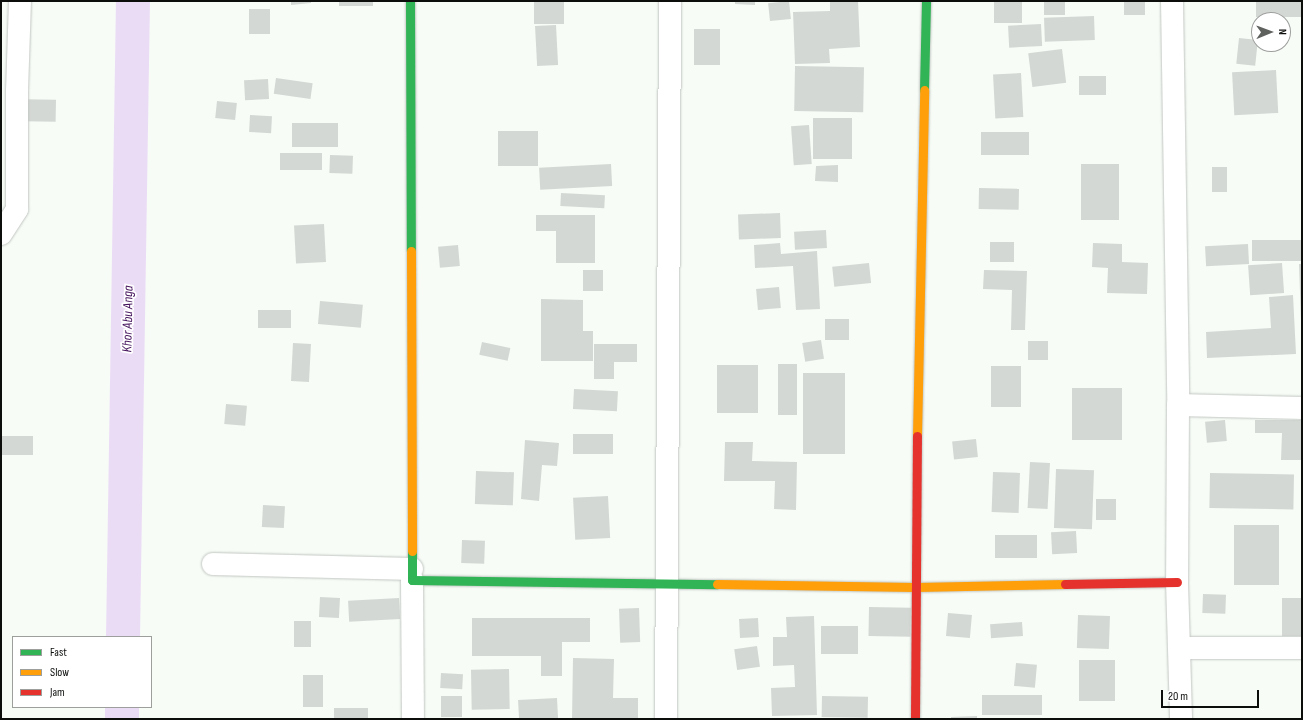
<!DOCTYPE html>
<html>
<head>
<meta charset="utf-8">
<style>
  body { margin:0 }
  #map { position:relative; width:1303px; height:720px; overflow:hidden; background:#f7fcf7; font-family:"Sofia Sans Condensed",sans-serif }
  div>[style] { position:absolute }
  .canal>* { height:34px; margin:-17px; padding:0 17px; transform-origin:17px; border-radius:17px; background:#ebdcf6 }
  .building>* { inset:0; background:#d4d8d4; transform-origin:0 0 }
  .roads { filter:drop-shadow(0 0 1px #c2c6c2) drop-shadow(0 0 1px #c2c6c2) }
  .street>* { height:22px; margin:-11px; padding:0 11px; transform-origin:11px; border-radius:11px; background:#fefffe }
  .fast>* { height:9px; margin:-4.5px; padding:0 4.5px; transform-origin:4.5px; border-radius:4.5px; background:#30b455 }
  .slow>* { height:9px; margin:-4.5px; padding:0 4.5px; transform-origin:4.5px; border-radius:4.5px; background:#ff9f0a }
  .jam>* { height:9px; margin:-4.5px; padding:0 4.5px; transform-origin:4.5px; border-radius:4.5px; background:#e5322d }
  span { translate:-50% -50%; white-space:nowrap; text-align:center; line-height:1.15; -webkit-text-stroke:3.5px #fff; paint-order:stroke }
  .water-label { font-size:14px; color:#45145d; font-style:italic }
  .frame { position:absolute; inset:0; border:2px solid #0b0e0b; pointer-events:none }
  .legend { position:absolute; left:12px; top:636px; width:140px; height:72px; box-sizing:border-box; background:#fff; border:1px solid #9d9f9d; margin:0; padding:5px 7px; list-style:none; font-size:12px; color:#0b0e0b }
  .legend li { display:flex; align-items:center; gap:8px; height:20px }
  .legend b { width:20px; border:1px solid #9d9f9d }
  .north { position:absolute; left:1251px; top:12px; width:40px; height:40px; box-sizing:border-box; background:#fff; border:1px solid #9d9f9d; border-radius:50%; rotate:89deg; font-size:11px; font-weight:700; line-height:16px; text-align:center; color:#0b0e0b }
  .north::after { content:''; display:block; margin:auto; width:14px; height:18px; background:#5e615e; clip-path:polygon(50% 0,100% 100%,50% 72%,0 100%) }
  .scale { position:absolute; left:1161px; top:690px; width:98px; height:18px; box-sizing:border-box; border:2px solid #0b0e0b; border-top:0; padding-left:5px; font-size:12px; line-height:14px; white-space:nowrap; color:#0b0e0b; -webkit-text-stroke:3px #fff; paint-order:stroke }
</style>
</head>
<body>
<div id="map">
  <div class="canal">
    <div style="left:123px;top:637px;width:636px;rotate:-89.1deg"></div>
    <div style="left:122px;top:719px;width:12px;rotate:-90deg"></div>
  </div>
  <div class="building">
    <div style="clip-path:polygon(291px 1px,311px 1px,311px 3px,291px 5px)"></div>
    <div style="left:339px;top:1px;width:34px;height:5px"></div>
    <div style="left:534px;top:1px;width:30px;height:23px"></div>
    <div style="clip-path:polygon(735px 1px,755px 1px,755px 5px,735px 4px)"></div>
    <div style="left:789px;top:1px;width:18px;height:21px;rotate:84deg"></div>
    <div style="clip-path:polygon(830px 1px,858px 1px,860px 47px,829px 49px,830px 63px,795px 64px,793px 12px,830px 11px)"></div>
    <div style="left:994px;top:1px;width:28px;height:22px"></div>
    <div style="left:1044px;top:1px;width:21px;height:14px"></div>
    <div style="left:1124px;top:1px;width:21px;height:14px"></div>
    <div style="left:1256px;top:1px;width:46px;height:16px"></div>
    <div style="left:249px;top:9px;width:21px;height:25px"></div>
    <div style="left:1094px;top:16px;width:24px;height:50px;rotate:88deg"></div>
    <div style="left:1041px;top:24px;width:22px;height:33px;rotate:87deg"></div>
    <div style="left:556px;top:25px;width:40px;height:21px;rotate:87deg"></div>
    <div style="left:694px;top:29px;width:26px;height:36px"></div>
    <div style="left:1239px;top:38px;width:19px;height:26px;rotate:6deg"></div>
    <div style="left:1062px;top:49px;width:34px;height:34px;rotate:83deg"></div>
    <div style="left:795px;top:66px;width:69px;height:45px;rotate:1deg"></div>
    <div style="left:1276px;top:70px;width:43px;height:44px;rotate:87deg"></div>
    <div style="left:1021px;top:73px;width:44px;height:28px;rotate:87deg"></div>
    <div style="left:1079px;top:76px;width:27px;height:19px"></div>
    <div style="left:276px;top:78px;width:37px;height:16px;rotate:8deg"></div>
    <div style="left:268px;top:79px;width:20px;height:24px;rotate:87deg"></div>
    <div style="left:8px;top:99px;width:48px;height:22px;rotate:1deg"></div>
    <div style="left:217px;top:101px;width:20px;height:17px;rotate:6deg"></div>
    <div style="left:250px;top:115px;width:22px;height:17px;rotate:3deg"></div>
    <div style="left:813px;top:118px;width:39px;height:41px"></div>
    <div style="left:292px;top:123px;width:46px;height:24px"></div>
    <div style="left:809px;top:125px;width:39px;height:18px;rotate:86deg"></div>
    <div style="left:498px;top:131px;width:40px;height:35px"></div>
    <div style="left:981px;top:132px;width:48px;height:23px"></div>
    <div style="left:280px;top:153px;width:42px;height:17px"></div>
    <div style="left:330px;top:155px;width:23px;height:18px;rotate:2deg"></div>
    <div style="left:611px;top:164px;width:22px;height:72px;rotate:87deg"></div>
    <div style="left:1081px;top:164px;width:38px;height:56px"></div>
    <div style="clip-path:polygon(838px 165px,838px 182px,815px 181px,816px 166px)"></div>
    <div style="left:1212px;top:167px;width:15px;height:25px"></div>
    <div style="left:979px;top:188px;width:40px;height:21px;rotate:1deg"></div>
    <div style="left:561px;top:193px;width:44px;height:13px;rotate:3deg"></div>
    <div style="left:780px;top:213px;width:25px;height:42px;rotate:88deg"></div>
    <div style="clip-path:polygon(536px 215px,595px 215px,595px 263px,556px 263px,556px 231px,536px 231px)"></div>
    <div style="left:324px;top:224px;width:38px;height:30px;rotate:87deg"></div>
    <div style="left:826px;top:230px;width:18px;height:32px;rotate:87deg"></div>
    <div style="left:1302px;top:240px;width:21px;height:50px;rotate:90deg"></div>
    <div style="left:990px;top:242px;width:24px;height:20px"></div>
    <div style="clip-path:polygon(780px 243px,781px 254px,817px 251px,820px 309px,796px 310px,793px 266px,755px 268px,754px 245px)"></div>
    <div style="clip-path:polygon(1093px 243px,1122px 244px,1122px 262px,1148px 263px,1147px 294px,1107px 293px,1108px 268px,1092px 267px)"></div>
    <div style="left:1248px;top:244px;width:20px;height:43px;rotate:87deg"></div>
    <div style="left:458px;top:245px;width:21px;height:20px;rotate:85deg"></div>
    <div style="left:869px;top:263px;width:20px;height:37px;rotate:84deg"></div>
    <div style="left:1282px;top:263px;width:30px;height:34px;rotate:86deg"></div>
    <div style="clip-path:polygon(1299px 264px,1302px 264px,1302px 321px,1301px 321px)"></div>
    <div style="left:583px;top:270px;width:20px;height:21px"></div>
    <div style="clip-path:polygon(984px 270px,1027px 271px,1025px 330px,1011px 330px,1012px 290px,983px 289px)"></div>
    <div style="left:779px;top:287px;width:21px;height:23px;rotate:85deg"></div>
    <div style="clip-path:polygon(1293px 295px,1296px 354px,1207px 358px,1206px 332px,1271px 328px,1269px 297px)"></div>
    <div style="clip-path:polygon(541px 299px,583px 300px,583px 331px,593px 331px,593px 361px,541px 361px)"></div>
    <div style="left:320px;top:301px;width:43px;height:23px;rotate:5deg"></div>
    <div style="left:291px;top:310px;width:18px;height:33px;rotate:90deg"></div>
    <div style="left:825px;top:319px;width:24px;height:21px"></div>
    <div style="left:821px;top:340px;width:19px;height:19px;rotate:81deg"></div>
    <div style="left:1048px;top:341px;width:19px;height:20px;rotate:90deg"></div>
    <div style="left:482px;top:342px;width:29px;height:13px;rotate:12deg"></div>
    <div style="left:293px;top:343px;width:18px;height:38px;rotate:3deg"></div>
    <div style="clip-path:polygon(594px 344px,637px 344px,637px 362px,614px 362px,614px 379px,594px 379px)"></div>
    <div style="left:778px;top:364px;width:19px;height:51px"></div>
    <div style="left:717px;top:365px;width:41px;height:48px"></div>
    <div style="left:991px;top:366px;width:30px;height:41px"></div>
    <div style="left:803px;top:373px;width:42px;height:81px"></div>
    <div style="left:1072px;top:388px;width:50px;height:52px"></div>
    <div style="left:574px;top:389px;width:44px;height:20px;rotate:3deg"></div>
    <div style="left:226px;top:404px;width:21px;height:20px;rotate:5deg"></div>
    <div style="left:1225px;top:420px;width:21px;height:20px;rotate:85deg"></div>
    <div style="clip-path:polygon(1255px 420px,1302px 420px,1302px 460px,1281px 460px,1282px 433px,1255px 433px)"></div>
    <div style="left:613px;top:434px;width:20px;height:40px;rotate:90deg"></div>
    <div style="left:1px;top:436px;width:32px;height:19px"></div>
    <div style="left:976px;top:439px;width:18px;height:24px;rotate:84deg"></div>
    <div style="clip-path:polygon(525px 440px,559px 443px,557px 466px,542px 465px,539px 501px,521px 499px)"></div>
    <div style="clip-path:polygon(725px 442px,753px 442px,752px 461px,797px 462px,796px 510px,774px 509px,775px 481px,724px 481px)"></div>
    <div style="left:1030px;top:462px;width:20px;height:46px;rotate:3deg"></div>
    <div style="left:1056px;top:469px;width:38px;height:59px;rotate:2deg"></div>
    <div style="left:476px;top:471px;width:38px;height:33px;rotate:2deg"></div>
    <div style="left:993px;top:472px;width:27px;height:40px;rotate:2deg"></div>
    <div style="left:1210px;top:473px;width:84px;height:35px;rotate:1deg"></div>
    <div style="left:608px;top:496px;width:42px;height:35px;rotate:87deg"></div>
    <div style="left:1096px;top:499px;width:20px;height:21px"></div>
    <div style="left:263px;top:505px;width:22px;height:22px;rotate:3deg"></div>
    <div style="left:1234px;top:525px;width:45px;height:60px"></div>
    <div style="left:1076px;top:531px;width:22px;height:25px;rotate:87deg"></div>
    <div style="left:995px;top:535px;width:42px;height:23px"></div>
    <div style="left:462px;top:540px;width:23px;height:23px;rotate:2deg"></div>
    <div style="left:1203px;top:594px;width:23px;height:19px;rotate:2deg"></div>
    <div style="left:320px;top:597px;width:20px;height:20px;rotate:3deg"></div>
    <div style="left:399px;top:598px;width:21px;height:51px;rotate:87deg"></div>
    <div style="left:1282px;top:598px;width:20px;height:38px"></div>
    <div style="left:869px;top:607px;width:42px;height:29px;rotate:1deg"></div>
    <div style="left:639px;top:608px;width:34px;height:20px;rotate:88deg"></div>
    <div style="left:948px;top:613px;width:24px;height:23px;rotate:5deg"></div>
    <div style="left:1078px;top:615px;width:32px;height:33px;rotate:2deg"></div>
    <div style="clip-path:polygon(814px 616px,817px 715px,772px 716px,771px 688px,795px 687px,794px 665px,773px 666px,773px 637px,787px 637px,786px 617px)"></div>
    <div style="clip-path:polygon(472px 618px,590px 618px,590px 642px,562px 642px,562px 676px,541px 676px,541px 656px,472px 656px)"></div>
    <div style="left:758px;top:618px;width:19px;height:19px;rotate:87deg"></div>
    <div style="left:294px;top:621px;width:17px;height:26px"></div>
    <div style="left:1022px;top:622px;width:14px;height:32px;rotate:86deg"></div>
    <div style="left:821px;top:626px;width:37px;height:28px"></div>
    <div style="left:757px;top:646px;width:21px;height:23px;rotate:82deg"></div>
    <div style="clip-path:polygon(573px 658px,614px 659px,613px 698px,638px 698px,638px 719px,572px 719px)"></div>
    <div style="left:1079px;top:660px;width:36px;height:41px"></div>
    <div style="left:1016px;top:663px;width:21px;height:23px;rotate:5deg"></div>
    <div style="left:509px;top:669px;width:40px;height:38px;rotate:89deg"></div>
    <div style="left:441px;top:673px;width:22px;height:15px;rotate:3deg"></div>
    <div style="left:303px;top:675px;width:20px;height:32px"></div>
    <div style="left:1042px;top:695px;width:20px;height:60px;rotate:90deg"></div>
    <div style="left:441px;top:696px;width:21px;height:21px"></div>
    <div style="left:822px;top:696px;width:46px;height:21px;rotate:1deg"></div>
    <div style="left:557px;top:698px;width:21px;height:39px;rotate:87deg"></div>
    <div style="left:334px;top:708px;width:34px;height:11px"></div>
    <div style="clip-path:polygon(977px 716px,977px 719px,951px 719px,951px 717px)"></div>
  </div>
  <div class="roads">
    <div class="street">
      <div style="left:1172px;top:1px;width:404px;rotate:89.1deg"></div>
      <div style="left:1178px;top:405px;width:177px;rotate:90.3deg"></div>
      <div style="left:1177px;top:582px;width:137px;rotate:88.3deg"></div>
      <div style="left:1px;top:234px;width:30px;rotate:-57deg"></div>
      <div style="left:17px;top:209px;width:118px;rotate:-90deg"></div>
      <div style="left:17px;top:91px;width:90px;rotate:-88.1deg"></div>
      <div style="left:1178px;top:405px;width:124px;rotate:1.4deg"></div>
      <div style="left:213px;top:564px;width:199px;rotate:1.4deg"></div>
      <div style="left:412px;top:580px;width:139px;rotate:89.6deg"></div>
      <div style="left:1180px;top:648px;width:122px"></div>
      <div style="left:666px;top:719px;width:718px;rotate:-89.68deg"></div>
    </div>
    <div class="fast">
      <div style="left:410px;top:1px;width:250px;rotate:89.8deg"></div>
      <div style="left:924px;top:90px;width:89px;rotate:-88.7deg"></div>
      <div style="left:412px;top:551px;width:29px;rotate:90deg"></div>
      <div style="left:412px;top:580px;width:305px;rotate:0.8deg"></div>
    </div>
    <div class="slow">
      <div style="left:411px;top:251px;width:300px;rotate:89.8deg"></div>
      <div style="left:917px;top:436px;width:346px;rotate:-88.8deg"></div>
      <div style="left:717px;top:584px;width:197px;rotate:0.9deg"></div>
      <div style="left:914px;top:587px;width:151px;rotate:-1.1deg"></div>
    </div>
    <div class="jam">
      <div style="left:1065px;top:584px;width:112px;rotate:-1deg"></div>
      <div style="left:915px;top:719px;width:283px;rotate:-89.6deg"></div>
    </div>
  </div>
  <div class="water-label">
    <span style="left:128px;top:319px;rotate:-89deg">Khor Abu Anga</span>
  </div>
  <div class="frame"></div>
  <ul class="legend">
  <li><b style="height:5px;background:#30b455"></b>Fast</li>
  <li><b style="height:5px;background:#ff9f0a"></b>Slow</li>
  <li><b style="height:5px;background:#e5322d"></b>Jam</li>
  </ul>
  <div class="north">N</div>
  <div class="scale">20 m</div>
</div>
</body>
</html>
